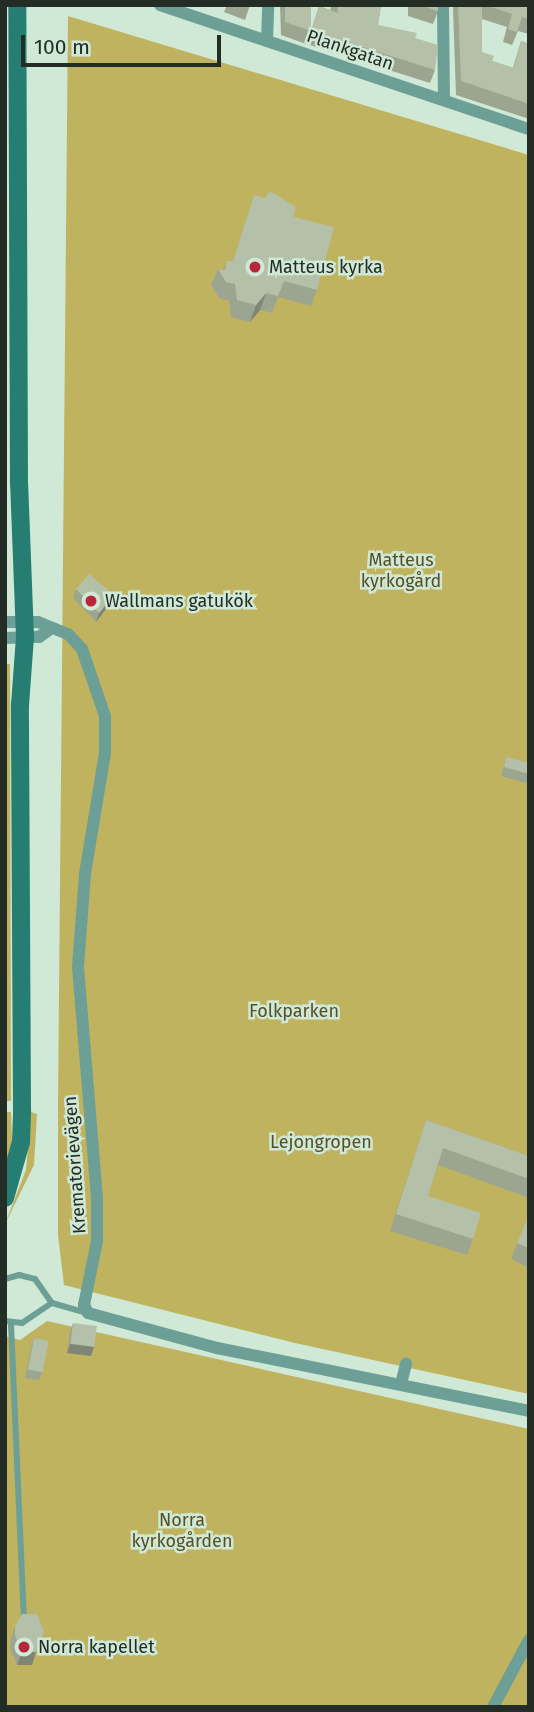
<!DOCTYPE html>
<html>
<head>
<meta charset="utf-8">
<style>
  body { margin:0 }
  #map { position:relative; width:534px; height:1712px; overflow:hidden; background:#d0e8d6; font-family:"Fira Sans",sans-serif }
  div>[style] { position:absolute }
  .green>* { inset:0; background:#c0b35f }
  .lane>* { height:6px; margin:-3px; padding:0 3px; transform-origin:3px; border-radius:3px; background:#6c9f95 }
  .street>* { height:12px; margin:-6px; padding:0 6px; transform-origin:6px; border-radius:6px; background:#6c9f95 }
  .secondary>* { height:18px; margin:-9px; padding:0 9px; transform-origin:9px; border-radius:9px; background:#257e71 }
  .wall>* { inset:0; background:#9ca590 }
  .shaded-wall>* { inset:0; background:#7f8676 }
  .building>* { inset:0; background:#b5c0a8; transform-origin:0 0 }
  .dots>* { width:19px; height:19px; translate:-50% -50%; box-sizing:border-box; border:4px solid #d0e8d6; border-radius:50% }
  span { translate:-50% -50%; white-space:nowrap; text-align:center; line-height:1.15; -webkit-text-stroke:5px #d0e8d6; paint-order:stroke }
  .street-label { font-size:18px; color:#232d26 }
  .poi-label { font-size:18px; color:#232d26 }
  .left { translate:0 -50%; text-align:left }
  .park-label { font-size:18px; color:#575026 }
  .frame { position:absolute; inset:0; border:7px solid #232d26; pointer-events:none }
  .scale { position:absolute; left:21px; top:35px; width:200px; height:32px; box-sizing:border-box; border:4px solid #232d26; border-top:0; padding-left:9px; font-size:21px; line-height:24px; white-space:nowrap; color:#232d26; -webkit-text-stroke:5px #d0e8d6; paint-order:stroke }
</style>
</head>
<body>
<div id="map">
  <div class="green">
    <div style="clip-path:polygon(68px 16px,529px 155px,529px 1394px,295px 1343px,64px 1285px,58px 1235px,58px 1103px)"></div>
    <div style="clip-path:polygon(5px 664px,10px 664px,11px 1101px,5px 1101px)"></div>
    <div style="clip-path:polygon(5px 1112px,11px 1112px,12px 1143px,5px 1175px)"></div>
    <div style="clip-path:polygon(31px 1112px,37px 1114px,34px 1165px,5px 1224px,26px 1170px)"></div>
    <div style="clip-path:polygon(47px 1321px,529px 1429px,529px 1707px,5px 1707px,5px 1336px,20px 1340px)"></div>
  </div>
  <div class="lane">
    <div style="left:5px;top:1279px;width:15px;rotate:-16deg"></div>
    <div style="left:19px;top:1275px;width:16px;rotate:14deg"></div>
    <div style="left:35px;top:1279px;width:29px;rotate:55deg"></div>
    <div style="left:5px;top:1321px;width:17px;rotate:7deg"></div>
    <div style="left:22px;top:1323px;width:36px;rotate:-34deg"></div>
    <div style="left:52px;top:1303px;width:35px;rotate:16deg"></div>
    <div style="left:11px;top:1324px;width:295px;rotate:87.5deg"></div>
  </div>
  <div class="street">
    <div style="left:160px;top:5px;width:389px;rotate:18.6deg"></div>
    <div style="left:443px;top:5px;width:95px;rotate:89.4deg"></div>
    <div style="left:267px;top:41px;width:36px;rotate:-88deg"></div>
    <div style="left:5px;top:622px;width:33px"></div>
    <div style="left:38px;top:622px;width:32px;rotate:22deg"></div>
    <div style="left:68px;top:634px;width:21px;rotate:47deg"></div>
    <div style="left:82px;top:649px;width:71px;rotate:71.1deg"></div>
    <div style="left:105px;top:716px;width:37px;rotate:90deg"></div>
    <div style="left:105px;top:753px;width:123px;rotate:99.4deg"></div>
    <div style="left:85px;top:874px;width:93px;rotate:94.3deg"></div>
    <div style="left:78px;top:967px;width:232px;rotate:85.3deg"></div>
    <div style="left:97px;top:1198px;width:43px;rotate:90deg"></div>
    <div style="left:97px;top:1241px;width:65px;rotate:101.5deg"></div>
    <div style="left:84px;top:1305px;width:9px;rotate:63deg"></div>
    <div style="left:88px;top:1313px;width:134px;rotate:15.2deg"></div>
    <div style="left:217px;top:1348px;width:318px;rotate:11.4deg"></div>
    <div style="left:5px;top:638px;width:34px;rotate:-2deg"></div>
    <div style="left:39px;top:637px;width:12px;rotate:-35deg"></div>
    <div style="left:401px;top:1384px;width:21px;rotate:-76deg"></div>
    <div style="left:493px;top:1707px;width:76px;rotate:-61.8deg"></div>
  </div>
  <div class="secondary">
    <div style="left:5px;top:1198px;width:58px;rotate:-74.1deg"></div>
    <div style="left:21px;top:1142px;width:33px;rotate:-88deg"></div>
    <div style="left:22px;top:1109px;width:404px;rotate:-90.3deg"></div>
    <div style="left:20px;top:705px;width:68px;rotate:-85.8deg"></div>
    <div style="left:25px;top:637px;width:153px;rotate:-92.2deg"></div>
    <div style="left:19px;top:484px;width:479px;rotate:-90.2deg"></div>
  </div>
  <div class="wall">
    <div style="clip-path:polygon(227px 5px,250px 5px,245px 20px,224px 12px)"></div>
    <div style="clip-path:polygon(280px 5px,311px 5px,311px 31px,306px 44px,281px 35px)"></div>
    <div style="clip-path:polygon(332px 5px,381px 5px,378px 25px,415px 38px,435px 70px,430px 83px,307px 44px,319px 6px,330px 10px)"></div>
    <div style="clip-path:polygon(408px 5px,438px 5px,438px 11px,433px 24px,408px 16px)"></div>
    <div style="clip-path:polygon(454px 5px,529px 5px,529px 34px,518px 31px,512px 45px,503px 42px,507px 27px,482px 19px,482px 52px,492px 61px,513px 68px,521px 41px,529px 44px,529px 119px,456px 95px,453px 9px)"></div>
    <div style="clip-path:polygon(254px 195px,293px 217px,317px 290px,311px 306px,278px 297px,272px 313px,260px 310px,250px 322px,231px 317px,229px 301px,219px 298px,211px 285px,218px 269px,224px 270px,227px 261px,233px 261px)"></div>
    <div style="clip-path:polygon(76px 589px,110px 604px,96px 622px,73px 598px)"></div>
    <div style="clip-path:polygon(506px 757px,529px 763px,529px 784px,501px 776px)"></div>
    <div style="clip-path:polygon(426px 1120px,529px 1156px,529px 1198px,438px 1165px,428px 1196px,473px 1239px,467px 1255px,390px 1231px)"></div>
    <div style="clip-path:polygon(529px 1214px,529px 1268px,511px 1259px)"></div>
    <div style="clip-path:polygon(73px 1323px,94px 1347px,91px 1356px,67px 1353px,70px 1332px)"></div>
    <div style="clip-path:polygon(34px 1338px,43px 1371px,39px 1380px,25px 1378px,31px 1348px)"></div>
    <div style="clip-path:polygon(15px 1626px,32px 1665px,17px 1665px,10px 1649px,11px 1639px)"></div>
  </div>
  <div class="shaded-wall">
    <div style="clip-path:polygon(266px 293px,260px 310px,250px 322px,256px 305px)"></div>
    <div style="clip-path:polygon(114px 595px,110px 604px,96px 622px,99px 613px)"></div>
    <div style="clip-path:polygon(70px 1344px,94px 1347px,91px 1356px,67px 1353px)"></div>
    <div style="clip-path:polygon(22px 1652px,36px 1652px,32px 1665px,17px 1665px)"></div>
  </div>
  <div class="building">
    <div style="clip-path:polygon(285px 5px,311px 5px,311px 31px,285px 22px)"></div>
    <div style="clip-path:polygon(337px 5px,381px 5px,378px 25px,417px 33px,415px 38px,438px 45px,435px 70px,312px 31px,319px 6px,338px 13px)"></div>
    <div style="clip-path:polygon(420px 5px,438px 5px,438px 11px)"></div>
    <div style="clip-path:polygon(458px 5px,482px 5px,482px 52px,494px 56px,492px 61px,514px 68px,521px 41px,529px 44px,529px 104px,461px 81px)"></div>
    <div style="clip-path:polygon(486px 5px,529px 5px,529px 19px,522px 17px,517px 32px,508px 29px,512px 14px)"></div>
    <div style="clip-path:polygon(270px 191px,296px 207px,293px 217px,334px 227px,317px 290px,284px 281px,278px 296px,266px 293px,256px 305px,237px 300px,235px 284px,226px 282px,218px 269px,225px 270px,227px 261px,233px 261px,254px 195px,265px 198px)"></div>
    <div style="clip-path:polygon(89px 574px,114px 595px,99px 613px,76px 589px)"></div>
    <div style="clip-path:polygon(506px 757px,529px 763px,529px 774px,504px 767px)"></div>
    <div style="clip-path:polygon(426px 1120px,529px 1156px,529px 1179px,443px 1148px,428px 1196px,481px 1213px,473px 1239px,396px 1214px)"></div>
    <div style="clip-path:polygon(529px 1214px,529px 1248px,517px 1243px)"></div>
    <div style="left:73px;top:1323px;width:24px;height:21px;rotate:7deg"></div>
    <div style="left:34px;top:1338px;width:15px;height:32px;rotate:11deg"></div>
    <div style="clip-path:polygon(22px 1614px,37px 1614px,44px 1632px,36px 1652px,22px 1652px,15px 1636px,15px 1626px)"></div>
  </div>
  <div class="dots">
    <div style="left:255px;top:267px;background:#b82739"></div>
    <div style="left:91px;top:601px;background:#b82739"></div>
    <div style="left:24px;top:1647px;background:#b82739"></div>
  </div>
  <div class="street-label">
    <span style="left:350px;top:50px;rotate:19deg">Plankgatan</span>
    <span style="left:75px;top:1165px;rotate:-94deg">Krematorievägen</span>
  </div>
  <div class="poi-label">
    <span class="left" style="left:269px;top:267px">Matteus kyrka</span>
    <span class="left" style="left:105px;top:601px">Wallmans gatukök</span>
    <span class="left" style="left:38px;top:1647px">Norra kapellet</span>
  </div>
  <div class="park-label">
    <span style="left:401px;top:571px">Matteus<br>kyrkogård</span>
    <span style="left:294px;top:1011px">Folkparken</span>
    <span style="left:321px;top:1142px">Lejongropen</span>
    <span style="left:182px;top:1531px">Norra<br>kyrkogården</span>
  </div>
  <div class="frame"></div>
  <div class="scale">100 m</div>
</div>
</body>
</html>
